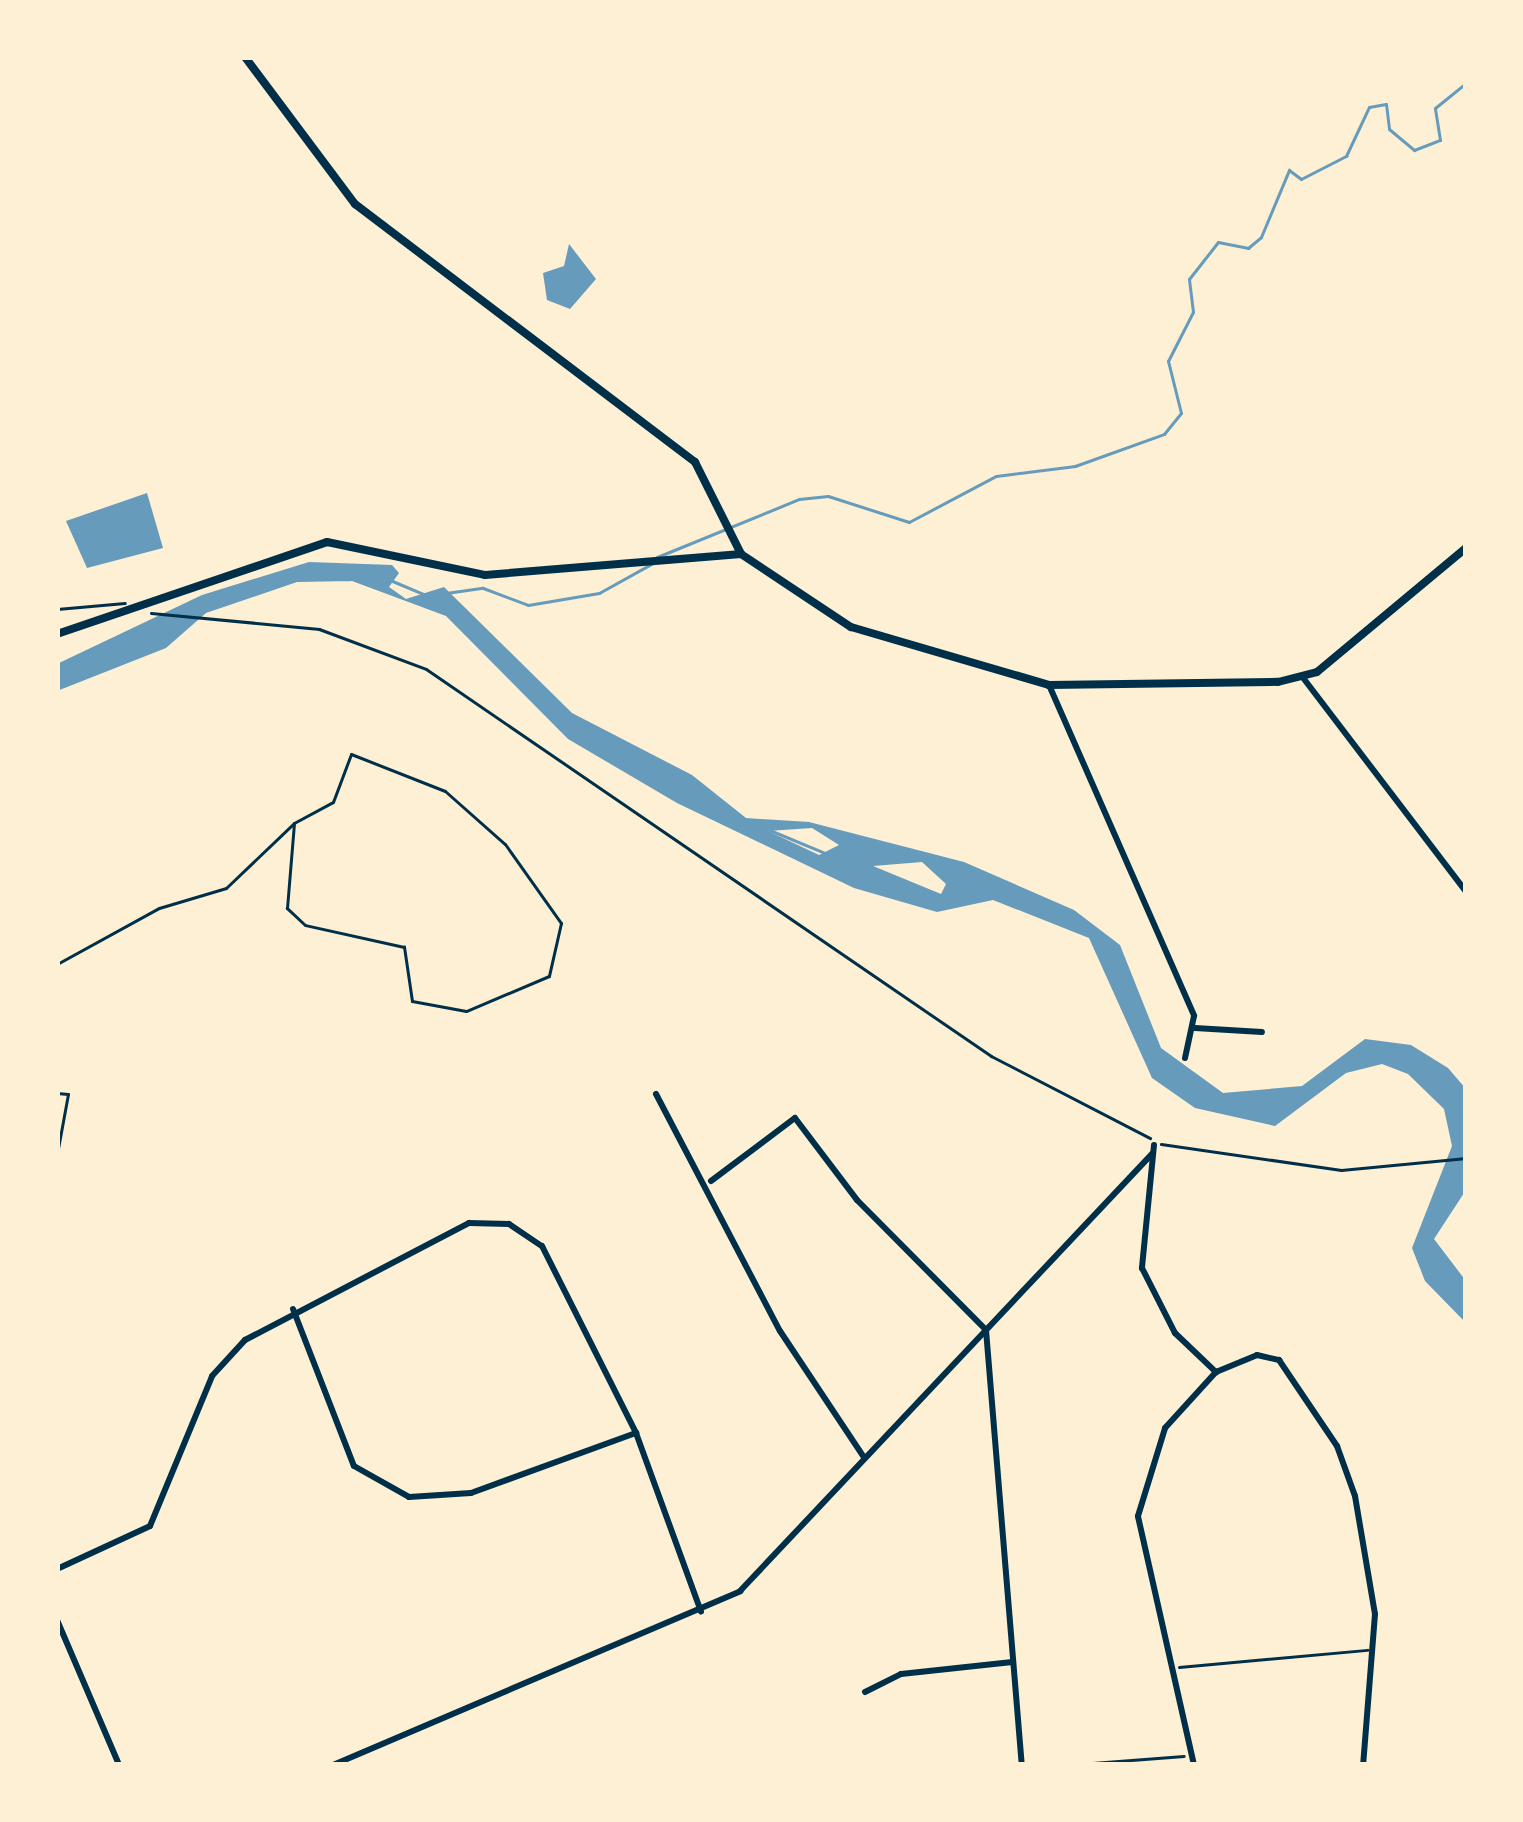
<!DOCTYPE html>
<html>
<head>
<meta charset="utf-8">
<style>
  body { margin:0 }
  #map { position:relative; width:1523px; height:1822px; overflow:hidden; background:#fdf0d5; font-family:"Crimson Pro",serif }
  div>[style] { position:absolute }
  .water>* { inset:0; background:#669bbc }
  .stream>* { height:3px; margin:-1.5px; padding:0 1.5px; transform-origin:1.5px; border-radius:1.5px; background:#669bbc }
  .path>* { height:3px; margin:-1.5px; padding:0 1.5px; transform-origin:1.5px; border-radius:1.5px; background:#003049 }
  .service>* { height:3px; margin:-1.5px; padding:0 1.5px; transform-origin:1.5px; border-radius:1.5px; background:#003049 }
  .minor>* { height:6px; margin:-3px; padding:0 3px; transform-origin:3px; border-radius:3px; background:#003049 }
  .tertiary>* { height:8px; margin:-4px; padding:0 4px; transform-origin:4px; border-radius:4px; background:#003049 }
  span { translate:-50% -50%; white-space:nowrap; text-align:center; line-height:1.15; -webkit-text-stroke:10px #fdf0d5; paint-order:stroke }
  .frame { position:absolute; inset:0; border:60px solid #fdf0d5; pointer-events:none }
</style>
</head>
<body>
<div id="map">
  <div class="water">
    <div style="clip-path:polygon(569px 244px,596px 279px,570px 309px,547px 300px,543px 273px,564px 266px)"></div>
    <div style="clip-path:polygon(147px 493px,163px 548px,87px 568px,66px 521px)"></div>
    <div style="clip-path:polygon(evenodd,309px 562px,392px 565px,399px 573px,389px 587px,406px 599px,444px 587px,572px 713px,692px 775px,746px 818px,809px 822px,964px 862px,1074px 910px,1120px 945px,1161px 1048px,1223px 1093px,1302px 1086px,1365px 1039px,1411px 1045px,1448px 1068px,1466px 1089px,1466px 1190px,1434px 1239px,1466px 1281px,1466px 1323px,1425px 1281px,1412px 1248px,1452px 1146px,1444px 1109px,1408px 1074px,1382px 1064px,1346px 1073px,1275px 1126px,1195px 1108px,1152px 1078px,1089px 938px,993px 900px,937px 912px,854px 888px,677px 803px,568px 739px,446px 616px,352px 581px,297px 582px,206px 613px,166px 648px,57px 691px,59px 663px,202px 595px,309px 562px,812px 828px,839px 845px,819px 855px,768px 831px,812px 828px,309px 562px,922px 862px,946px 884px,941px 894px,873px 866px,922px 862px)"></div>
  </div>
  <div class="stream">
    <div style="left:657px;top:557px;width:153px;rotate:-22.2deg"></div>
    <div style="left:799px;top:499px;width:29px;rotate:-6deg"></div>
    <div style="left:828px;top:496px;width:85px;rotate:17.8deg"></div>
    <div style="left:909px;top:522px;width:98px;rotate:-27.9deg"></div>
    <div style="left:996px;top:476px;width:80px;rotate:-7.2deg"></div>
    <div style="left:1075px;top:466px;width:95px;rotate:-19.8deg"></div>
    <div style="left:1164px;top:434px;width:27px;rotate:-51deg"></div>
    <div style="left:1181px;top:413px;width:54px;rotate:-104deg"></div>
    <div style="left:1168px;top:361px;width:55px;rotate:-63deg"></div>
    <div style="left:1193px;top:312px;width:33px;rotate:-97deg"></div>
    <div style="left:1189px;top:279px;width:47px;rotate:-51.9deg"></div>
    <div style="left:1218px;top:242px;width:31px;rotate:11deg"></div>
    <div style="left:1248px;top:248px;width:17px;rotate:-40deg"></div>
    <div style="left:1261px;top:237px;width:73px;rotate:-67.3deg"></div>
    <div style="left:1289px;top:170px;width:15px;rotate:37deg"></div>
    <div style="left:1301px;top:179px;width:51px;rotate:-27.1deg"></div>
    <div style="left:1346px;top:156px;width:54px;rotate:-64.9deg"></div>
    <div style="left:1369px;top:107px;width:17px;rotate:-10deg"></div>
    <div style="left:1386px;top:104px;width:25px;rotate:83deg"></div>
    <div style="left:1389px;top:129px;width:33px;rotate:40deg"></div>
    <div style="left:1414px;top:150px;width:28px;rotate:-21deg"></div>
    <div style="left:1440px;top:140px;width:32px;rotate:-99deg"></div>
    <div style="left:1435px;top:108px;width:40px;rotate:-39deg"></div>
    <div style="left:390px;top:580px;width:39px;rotate:23deg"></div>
    <div style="left:446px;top:593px;width:37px;rotate:-8deg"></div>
    <div style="left:483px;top:588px;width:48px;rotate:20.7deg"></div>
    <div style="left:528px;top:605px;width:72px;rotate:-9.6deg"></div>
    <div style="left:599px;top:593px;width:60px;rotate:-29.1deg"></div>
    <div style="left:767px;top:829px;width:63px;rotate:22.5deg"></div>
  </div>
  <div class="path">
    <div style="left:57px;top:609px;width:68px;rotate:-5deg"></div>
    <div style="left:151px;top:613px;width:169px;rotate:5.4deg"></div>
    <div style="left:319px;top:629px;width:114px;rotate:20.5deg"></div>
    <div style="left:426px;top:669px;width:685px;rotate:34.41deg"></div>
    <div style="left:991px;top:1056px;width:179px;rotate:27.3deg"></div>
    <div style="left:57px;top:964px;width:116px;rotate:-28.8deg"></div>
    <div style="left:159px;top:908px;width:70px;rotate:-16.6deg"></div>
    <div style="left:226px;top:888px;width:94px;rotate:-43.7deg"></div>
    <div style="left:294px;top:823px;width:44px;rotate:-28.3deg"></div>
    <div style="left:333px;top:802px;width:51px;rotate:-69.4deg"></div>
    <div style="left:351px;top:754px;width:101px;rotate:21.5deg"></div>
    <div style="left:445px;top:791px;width:80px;rotate:41.5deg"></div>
    <div style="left:505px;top:844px;width:97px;rotate:54.7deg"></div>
    <div style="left:561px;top:923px;width:54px;rotate:102.8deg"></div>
    <div style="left:549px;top:976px;width:90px;rotate:157.1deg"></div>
    <div style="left:466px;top:1011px;width:55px;rotate:-169.5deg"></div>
    <div style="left:412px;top:1001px;width:55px;rotate:-98.4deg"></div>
    <div style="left:404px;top:947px;width:101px;rotate:-167.5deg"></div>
    <div style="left:305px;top:925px;width:25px;rotate:-137deg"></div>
    <div style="left:287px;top:908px;width:85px;rotate:-85.3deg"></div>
    <div style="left:1161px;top:1144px;width:182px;rotate:8.2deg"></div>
    <div style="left:1341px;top:1170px;width:126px;rotate:-5.5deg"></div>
    <div style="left:1179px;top:1667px;width:189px;rotate:-5.2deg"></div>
    <div style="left:1066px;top:1765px;width:118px;rotate:-4.4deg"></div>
  </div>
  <div class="service">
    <div style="left:57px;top:1093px;width:11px;rotate:5deg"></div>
    <div style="left:68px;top:1094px;width:61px;rotate:100.4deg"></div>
  </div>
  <div class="minor">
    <div style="left:1304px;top:679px;width:268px;rotate:52.7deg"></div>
    <div style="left:1049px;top:685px;width:361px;rotate:66.3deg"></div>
    <div style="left:1194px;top:1016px;width:43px;rotate:102.1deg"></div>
    <div style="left:1195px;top:1028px;width:67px;rotate:3.4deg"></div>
    <div style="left:656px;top:1094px;width:267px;rotate:62.4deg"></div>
    <div style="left:780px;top:1331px;width:150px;rotate:56.4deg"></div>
    <div style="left:1154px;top:1145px;width:124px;rotate:95.6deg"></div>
    <div style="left:1142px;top:1268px;width:73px;rotate:63.1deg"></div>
    <div style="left:1175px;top:1333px;width:57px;rotate:43.6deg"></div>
    <div style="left:1216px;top:1372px;width:44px;rotate:-22.5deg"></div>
    <div style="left:1257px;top:1355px;width:23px;rotate:13deg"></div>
    <div style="left:1279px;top:1360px;width:104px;rotate:56deg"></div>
    <div style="left:1337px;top:1446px;width:53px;rotate:70.2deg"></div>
    <div style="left:1355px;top:1496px;width:120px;rotate:80.4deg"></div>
    <div style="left:1375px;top:1614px;width:151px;rotate:94.5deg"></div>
    <div style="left:711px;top:1181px;width:105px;rotate:-36.9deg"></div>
    <div style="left:795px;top:1118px;width:103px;rotate:52.9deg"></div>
    <div style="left:857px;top:1200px;width:183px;rotate:45.2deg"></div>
    <div style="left:986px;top:1330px;width:436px;rotate:85.3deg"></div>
    <div style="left:293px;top:1309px;width:168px;rotate:68.8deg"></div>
    <div style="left:354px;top:1466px;width:63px;rotate:29.4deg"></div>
    <div style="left:409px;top:1497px;width:62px;rotate:-3.7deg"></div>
    <div style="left:471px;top:1493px;width:176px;rotate:-20deg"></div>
    <div style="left:57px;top:1569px;width:102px;rotate:-24.8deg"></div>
    <div style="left:150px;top:1526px;width:162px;rotate:-67.5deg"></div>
    <div style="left:212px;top:1376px;width:49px;rotate:-47.5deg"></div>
    <div style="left:245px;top:1340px;width:253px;rotate:-27.6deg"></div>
    <div style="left:469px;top:1223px;width:40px;rotate:1.4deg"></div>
    <div style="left:509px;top:1224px;width:40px;rotate:34deg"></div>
    <div style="left:542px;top:1246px;width:209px;rotate:63.3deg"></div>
    <div style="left:636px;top:1433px;width:190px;rotate:70deg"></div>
    <div style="left:57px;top:1620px;width:158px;rotate:66.8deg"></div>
    <div style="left:865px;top:1692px;width:40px;rotate:-26.6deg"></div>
    <div style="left:901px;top:1674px;width:112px;rotate:-6.2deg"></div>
    <div style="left:333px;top:1765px;width:443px;rotate:-23.1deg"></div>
    <div style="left:740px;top:1591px;width:601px;rotate:-46.69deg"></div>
    <div style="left:1194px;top:1765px;width:255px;rotate:-102.7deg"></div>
    <div style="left:1138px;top:1516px;width:92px;rotate:-72.9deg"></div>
    <div style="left:1165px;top:1428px;width:76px;rotate:-47.7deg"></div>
  </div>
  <div class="tertiary">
    <div style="left:245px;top:57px;width:184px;rotate:53.2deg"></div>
    <div style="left:355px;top:204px;width:427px;rotate:37.2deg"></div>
    <div style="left:695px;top:462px;width:103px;rotate:63.4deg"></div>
    <div style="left:57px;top:634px;width:285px;rotate:-18.8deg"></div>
    <div style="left:327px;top:542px;width:161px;rotate:11.8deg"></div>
    <div style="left:485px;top:575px;width:257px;rotate:-4.7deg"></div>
    <div style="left:741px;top:554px;width:132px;rotate:33.6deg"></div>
    <div style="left:851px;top:627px;width:206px;rotate:16.3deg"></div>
    <div style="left:1049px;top:685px;width:229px;rotate:-0.8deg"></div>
    <div style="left:1278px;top:682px;width:40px;rotate:-14.4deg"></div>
    <div style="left:1317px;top:672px;width:194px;rotate:-39.8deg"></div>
  </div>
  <div class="frame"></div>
</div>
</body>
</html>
